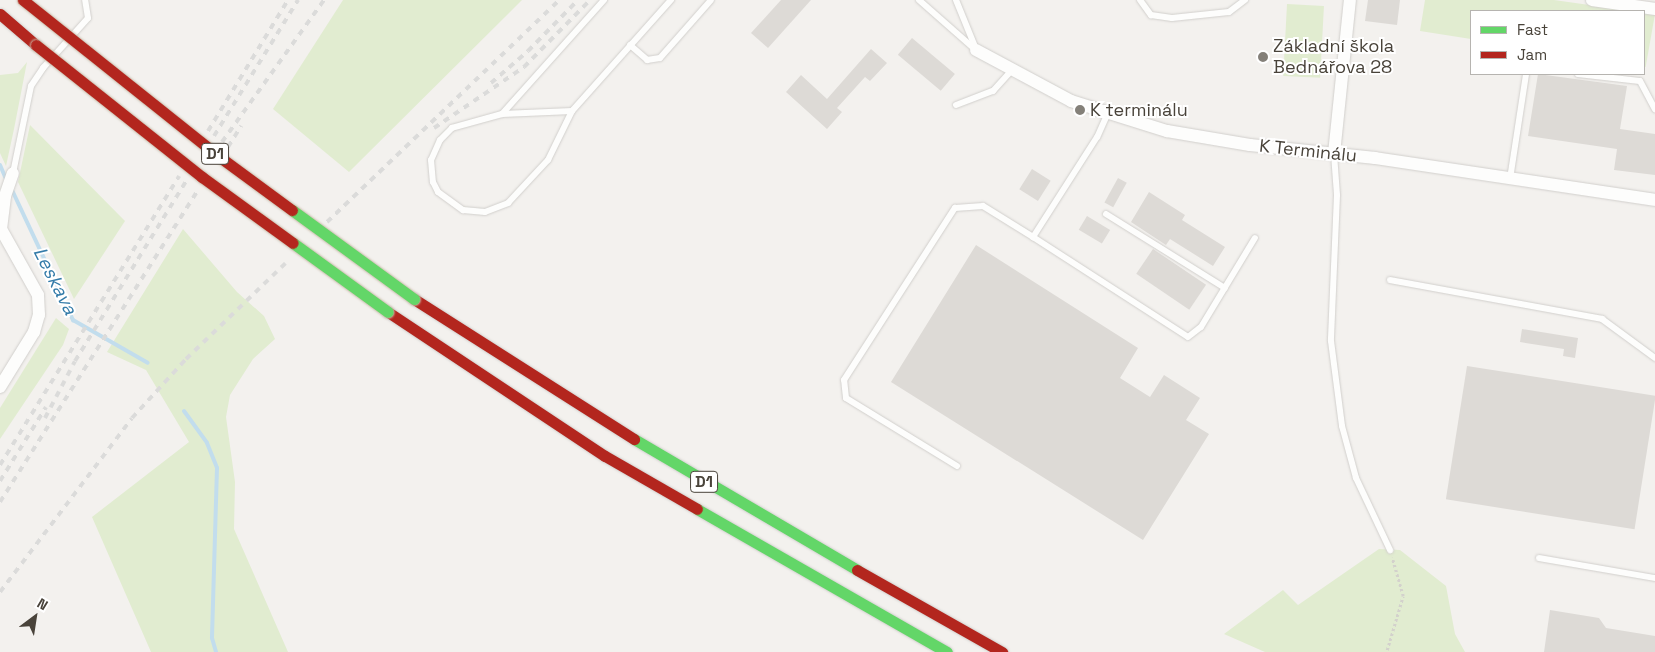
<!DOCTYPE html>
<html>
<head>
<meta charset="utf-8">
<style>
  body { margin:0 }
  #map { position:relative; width:1655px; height:652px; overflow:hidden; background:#f3f1ee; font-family:"Space Grotesk",sans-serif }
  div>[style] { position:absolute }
  .green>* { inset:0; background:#e1ecd0; transform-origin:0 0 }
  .stream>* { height:4px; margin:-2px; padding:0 2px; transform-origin:2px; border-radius:2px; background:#c2dded }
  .building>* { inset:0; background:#dddad6; transform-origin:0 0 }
  .path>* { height:2.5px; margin-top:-1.25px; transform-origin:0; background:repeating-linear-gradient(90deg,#d3d1cc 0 2.5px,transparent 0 5px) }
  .roads { filter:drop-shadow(0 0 1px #d1cfcc) drop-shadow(0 0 1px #d1cfcc) }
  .lane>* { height:6px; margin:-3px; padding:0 3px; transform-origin:3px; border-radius:3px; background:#fdfdfc }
  .street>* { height:12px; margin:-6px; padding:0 6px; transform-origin:6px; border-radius:6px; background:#fdfdfc }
  .fast>* { height:11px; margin:-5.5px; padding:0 5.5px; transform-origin:5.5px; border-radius:5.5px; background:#63d668 }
  .jam>* { height:11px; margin:-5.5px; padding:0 5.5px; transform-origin:5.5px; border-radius:5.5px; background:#b3261e }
  .rail>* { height:4px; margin-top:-2px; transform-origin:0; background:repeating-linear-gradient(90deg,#dbdbda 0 6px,transparent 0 12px) }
  .bridges { filter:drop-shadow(0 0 1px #c9bdab) drop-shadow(0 0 1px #c9bdab) }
  .fast-bridge>* { height:11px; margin:-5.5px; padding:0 5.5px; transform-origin:5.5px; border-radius:5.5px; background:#63d668 }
  .jam-bridge>* { height:11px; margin:-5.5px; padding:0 5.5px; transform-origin:5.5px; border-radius:5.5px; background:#b3261e }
  .dots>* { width:14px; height:14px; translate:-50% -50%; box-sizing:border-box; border:2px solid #fff; border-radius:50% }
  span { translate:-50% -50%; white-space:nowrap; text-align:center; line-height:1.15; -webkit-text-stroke:4px #fff; paint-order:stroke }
  .shield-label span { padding:1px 4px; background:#fff; border:1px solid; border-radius:4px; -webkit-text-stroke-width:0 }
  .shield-label { font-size:16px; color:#49433a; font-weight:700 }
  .poi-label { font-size:18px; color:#49433a }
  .left { translate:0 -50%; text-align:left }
  .street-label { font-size:18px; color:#49433a }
  .water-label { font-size:19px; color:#357ca9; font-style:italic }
  .legend { position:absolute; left:1470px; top:10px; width:175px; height:65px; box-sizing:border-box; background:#fff; border:1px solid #b6b4b0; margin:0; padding:6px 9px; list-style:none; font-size:15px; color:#49433a }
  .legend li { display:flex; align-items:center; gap:10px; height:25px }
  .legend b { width:25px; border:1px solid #b6b4b0 }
  .north { position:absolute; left:10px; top:592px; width:50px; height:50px; -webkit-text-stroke:4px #fff; paint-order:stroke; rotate:31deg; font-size:14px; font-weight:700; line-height:20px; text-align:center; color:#49433a }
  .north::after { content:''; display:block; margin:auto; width:18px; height:22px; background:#49433a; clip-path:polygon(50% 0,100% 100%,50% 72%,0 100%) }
</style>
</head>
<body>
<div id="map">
  <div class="green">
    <div style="clip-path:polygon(343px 0,522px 0,349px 172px,273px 109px)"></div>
    <div style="clip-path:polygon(1425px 0,1554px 0,1632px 11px,1471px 11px,1471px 39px,1420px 31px)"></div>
    <div style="left:1287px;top:4px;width:37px;height:72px;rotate:3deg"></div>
    <div style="left:1644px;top:13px;width:11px;height:53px;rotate:10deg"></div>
    <div style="clip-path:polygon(27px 62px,14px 129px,6px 166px,0 153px,0 75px,18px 73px)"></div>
    <div style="clip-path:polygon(30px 125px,125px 221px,74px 299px,18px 182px)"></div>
    <div style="clip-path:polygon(183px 229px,237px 292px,264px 316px,275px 339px,253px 359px,230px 395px,226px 417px,235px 482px,234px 529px,288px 652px,151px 652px,92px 517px,189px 442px,146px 370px,107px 352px)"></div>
    <div style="clip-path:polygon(56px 318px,69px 329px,63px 345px,0 439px,0 408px)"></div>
    <div style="clip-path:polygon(1379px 549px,1400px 550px,1446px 586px,1455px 634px,1465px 652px,1265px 652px,1224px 634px,1283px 590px,1298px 605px)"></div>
  </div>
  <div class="stream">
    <div style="left:0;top:165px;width:15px;rotate:67deg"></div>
    <div style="left:12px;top:190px;width:144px;rotate:64.9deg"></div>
    <div style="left:73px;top:320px;width:86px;rotate:29.8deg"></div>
    <div style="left:184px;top:411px;width:39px;rotate:54deg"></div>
    <div style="left:207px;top:443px;width:27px;rotate:68deg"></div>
    <div style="left:217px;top:468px;width:170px;rotate:91.7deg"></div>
    <div style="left:212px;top:638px;width:15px;rotate:74deg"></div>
  </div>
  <div class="building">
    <div style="clip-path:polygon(781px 0,811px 0,768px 48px,751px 33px)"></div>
    <div style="clip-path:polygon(1368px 0,1400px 0,1397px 25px,1365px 21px)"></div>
    <div style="left:912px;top:38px;width:56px;height:22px;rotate:40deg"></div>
    <div style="clip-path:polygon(871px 49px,887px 63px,870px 81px,865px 77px,837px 108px,842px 112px,827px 129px,786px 92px,801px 75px,827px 99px)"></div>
    <div style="clip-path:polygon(1538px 74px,1627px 86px,1620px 129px,1655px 134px,1655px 175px,1614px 170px,1617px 149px,1528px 136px)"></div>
    <div style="left:1032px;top:169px;width:22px;height:24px;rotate:32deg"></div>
    <div style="left:1118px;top:178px;width:10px;height:28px;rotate:29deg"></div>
    <div style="clip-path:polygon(1149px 192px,1185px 215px,1182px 220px,1225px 247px,1213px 266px,1170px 239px,1166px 245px,1131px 222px)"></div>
    <div style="left:1087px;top:216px;width:27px;height:16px;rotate:31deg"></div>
    <div style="clip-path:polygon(976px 245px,1138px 348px,1120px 378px,1150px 397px,1164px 375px,1200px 398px,1186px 420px,1209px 434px,1143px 540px,891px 382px)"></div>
    <div style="left:1153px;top:249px;width:64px;height:30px;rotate:34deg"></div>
    <div style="clip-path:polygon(1522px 329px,1578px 338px,1575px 358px,1563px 356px,1564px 349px,1520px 342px)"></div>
    <div style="left:1467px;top:366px;width:191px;height:135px;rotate:9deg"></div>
    <div style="clip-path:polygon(1550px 610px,1599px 618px,1606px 628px,1655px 636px,1655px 652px,1544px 652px)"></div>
  </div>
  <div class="path">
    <div style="left:1387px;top:650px;width:56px;rotate:-73.5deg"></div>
    <div style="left:1403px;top:596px;width:40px;rotate:-106deg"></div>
  </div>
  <div class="roads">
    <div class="lane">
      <div style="left:919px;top:0;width:76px;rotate:41.3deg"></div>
      <div style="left:956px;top:0;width:53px;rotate:67.8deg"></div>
      <div style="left:1140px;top:0;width:19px;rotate:54deg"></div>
      <div style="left:1151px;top:15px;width:21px;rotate:8deg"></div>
      <div style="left:1172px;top:18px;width:57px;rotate:-6deg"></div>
      <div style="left:1229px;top:12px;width:20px;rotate:-37deg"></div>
      <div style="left:630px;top:45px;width:23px;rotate:41deg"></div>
      <div style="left:647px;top:60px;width:13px;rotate:-9deg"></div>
      <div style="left:660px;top:58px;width:77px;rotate:-48.7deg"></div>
      <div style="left:1578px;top:74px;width:62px;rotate:6.4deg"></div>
      <div style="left:1640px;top:81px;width:32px;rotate:62deg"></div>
      <div style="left:956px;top:105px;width:40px;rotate:-21deg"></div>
      <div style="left:993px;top:91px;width:27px;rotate:-48deg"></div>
      <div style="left:572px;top:111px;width:70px;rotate:177.5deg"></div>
      <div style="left:502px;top:114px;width:52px;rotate:164.4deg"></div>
      <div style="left:452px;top:128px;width:17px;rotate:135deg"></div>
      <div style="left:440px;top:140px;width:22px;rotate:114deg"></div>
      <div style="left:431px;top:160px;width:22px;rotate:85deg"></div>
      <div style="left:433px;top:182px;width:11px;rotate:63deg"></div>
      <div style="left:438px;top:192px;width:31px;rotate:36deg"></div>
      <div style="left:463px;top:210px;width:22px;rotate:5deg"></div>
      <div style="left:485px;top:212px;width:25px;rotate:-21deg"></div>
      <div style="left:508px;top:203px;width:59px;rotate:-47.1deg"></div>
      <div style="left:548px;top:160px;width:55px;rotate:-63.9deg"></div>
      <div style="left:572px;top:111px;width:149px;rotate:-48.3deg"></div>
      <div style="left:502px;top:114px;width:153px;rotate:-48.2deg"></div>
      <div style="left:1107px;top:115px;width:24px;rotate:114deg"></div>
      <div style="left:1097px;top:137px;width:119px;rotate:122.6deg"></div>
      <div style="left:1033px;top:237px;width:184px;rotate:32.8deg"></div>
      <div style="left:1188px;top:337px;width:16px;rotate:-38deg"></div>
      <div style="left:1201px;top:327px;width:104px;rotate:-58.8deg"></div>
      <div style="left:1334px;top:154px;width:41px;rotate:85.8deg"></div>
      <div style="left:1337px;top:195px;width:146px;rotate:92.4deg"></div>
      <div style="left:1331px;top:341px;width:86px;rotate:82.6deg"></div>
      <div style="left:1342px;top:426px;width:54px;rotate:74.9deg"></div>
      <div style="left:1356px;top:478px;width:80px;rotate:64.7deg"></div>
      <div style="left:13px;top:173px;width:89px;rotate:-78.3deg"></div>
      <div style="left:31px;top:86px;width:22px;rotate:-56deg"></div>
      <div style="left:43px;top:68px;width:67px;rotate:-48deg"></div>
      <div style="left:88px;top:18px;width:18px;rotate:-99deg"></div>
      <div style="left:1510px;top:179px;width:106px;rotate:-81.3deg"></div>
      <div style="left:1106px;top:214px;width:140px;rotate:31.9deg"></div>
      <div style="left:1390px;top:280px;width:216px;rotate:10.4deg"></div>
      <div style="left:1602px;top:319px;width:66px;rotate:36.3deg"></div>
      <div style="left:957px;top:466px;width:130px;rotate:-148.5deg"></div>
      <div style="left:846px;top:398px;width:18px;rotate:-96deg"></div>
      <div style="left:844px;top:380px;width:205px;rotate:-57.2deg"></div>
      <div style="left:955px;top:208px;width:28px;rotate:-4deg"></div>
      <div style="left:983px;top:206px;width:59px;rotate:31.8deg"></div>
      <div style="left:1539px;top:558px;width:118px;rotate:9.8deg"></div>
    </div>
    <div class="street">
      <div style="left:1592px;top:0;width:64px;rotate:8.1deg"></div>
      <div style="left:976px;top:50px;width:108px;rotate:28.2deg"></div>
      <div style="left:1071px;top:101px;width:101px;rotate:17.4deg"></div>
      <div style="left:1167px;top:131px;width:84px;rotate:9.6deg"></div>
      <div style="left:1250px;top:145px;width:126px;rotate:5.9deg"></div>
      <div style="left:1375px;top:158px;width:283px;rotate:8.5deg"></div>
      <div style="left:1334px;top:154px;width:155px;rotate:-84.1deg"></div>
      <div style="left:0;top:387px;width:65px;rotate:-58.3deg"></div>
      <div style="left:34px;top:332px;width:18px;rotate:-74deg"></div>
      <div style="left:39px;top:315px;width:20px;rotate:-93deg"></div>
      <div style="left:38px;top:295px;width:76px;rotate:-119.3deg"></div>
      <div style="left:1px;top:229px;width:33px;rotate:-83deg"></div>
      <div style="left:5px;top:196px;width:24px;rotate:-71deg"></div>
    </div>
    <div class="fast">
      <div style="left:634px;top:439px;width:259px;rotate:30.4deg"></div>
      <div style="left:697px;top:509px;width:288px;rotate:29.8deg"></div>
    </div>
    <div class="jam">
      <div style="left:0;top:14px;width:48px;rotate:40.7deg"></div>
      <div style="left:414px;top:299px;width:261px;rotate:32.5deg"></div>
      <div style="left:388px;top:312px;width:260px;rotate:33.6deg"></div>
      <div style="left:605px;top:456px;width:106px;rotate:29.9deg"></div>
      <div style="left:857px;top:570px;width:167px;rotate:29.5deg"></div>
    </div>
  </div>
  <div class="rail">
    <div style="left:491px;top:83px;width:49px;rotate:-40.9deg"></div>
    <div style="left:528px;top:51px;width:71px;rotate:-45.6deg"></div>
    <div style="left:434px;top:128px;width:109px;rotate:-34.1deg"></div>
    <div style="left:524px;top:67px;width:94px;rotate:-45.4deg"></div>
    <div style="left:208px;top:131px;width:153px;rotate:-58.6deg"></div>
    <div style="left:214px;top:136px;width:160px;rotate:-58.3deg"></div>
    <div style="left:222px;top:142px;width:175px;rotate:-54.3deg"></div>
    <div style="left:228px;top:147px;width:25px;rotate:-58deg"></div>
    <div style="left:327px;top:222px;width:321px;rotate:-43.7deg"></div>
    <div style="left:45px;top:418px;width:64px;rotate:-62.2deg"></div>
    <div style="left:75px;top:361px;width:211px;rotate:-58.3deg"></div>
    <div style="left:0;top:465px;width:340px;rotate:-58.2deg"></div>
    <div style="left:0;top:481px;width:87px;rotate:-58.1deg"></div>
    <div style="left:0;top:502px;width:370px;rotate:-57.6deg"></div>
    <div style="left:0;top:592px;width:218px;rotate:-52.8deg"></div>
    <div style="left:132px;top:418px;width:80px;rotate:-47.5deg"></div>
    <div style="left:186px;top:359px;width:144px;rotate:-43.9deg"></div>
  </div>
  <div class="bridges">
    <div class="fast-bridge">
      <div style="left:292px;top:210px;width:151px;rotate:36.1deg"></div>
      <div style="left:293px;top:243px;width:117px;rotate:36deg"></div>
    </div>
    <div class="jam-bridge">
      <div style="left:23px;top:0;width:248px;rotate:38.6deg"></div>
      <div style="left:217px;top:155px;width:93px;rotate:36.3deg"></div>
      <div style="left:36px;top:45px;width:212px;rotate:38.5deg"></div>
      <div style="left:202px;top:177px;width:112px;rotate:36deg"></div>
    </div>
  </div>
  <div class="dots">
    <div style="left:1263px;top:57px;background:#848079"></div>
    <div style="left:1080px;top:110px;background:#848079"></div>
  </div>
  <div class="shield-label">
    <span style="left:215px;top:154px">D1</span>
    <span style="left:704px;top:482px">D1</span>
  </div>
  <div class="poi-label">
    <span class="left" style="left:1273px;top:57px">Základní škola<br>Bednářova 28</span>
    <span class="left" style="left:1090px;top:110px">K terminálu</span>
  </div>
  <div class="street-label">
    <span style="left:1308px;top:151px;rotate:6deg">K Terminálu</span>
  </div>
  <div class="water-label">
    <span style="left:55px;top:281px;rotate:63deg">Leskava</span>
  </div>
  <ul class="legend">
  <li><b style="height:6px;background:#63d668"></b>Fast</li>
  <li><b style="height:6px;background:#b3261e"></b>Jam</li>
  </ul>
  <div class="north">N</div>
</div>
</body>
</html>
